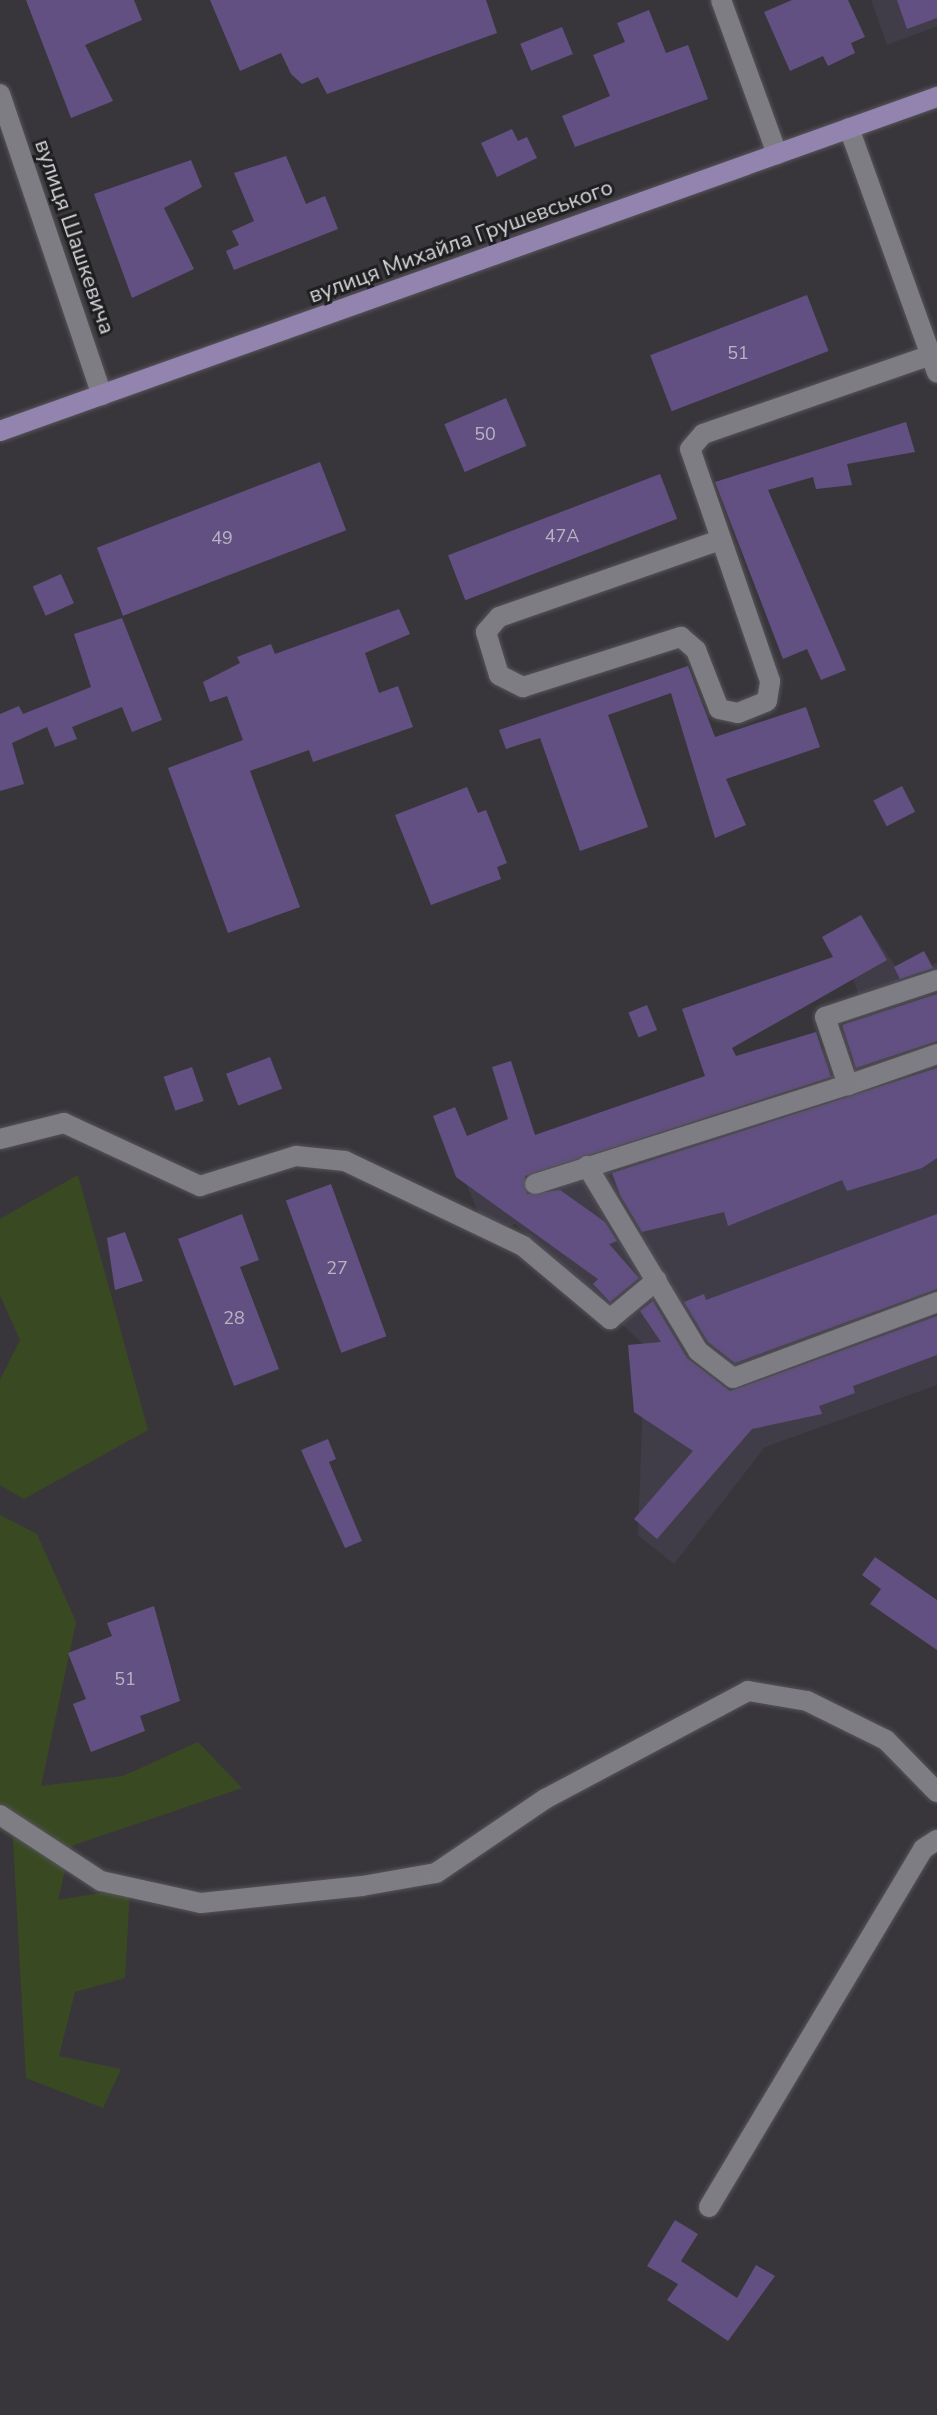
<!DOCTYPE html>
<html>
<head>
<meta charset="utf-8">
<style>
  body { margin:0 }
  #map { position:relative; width:937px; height:2415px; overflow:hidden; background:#38363b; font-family:"Nunito Sans",sans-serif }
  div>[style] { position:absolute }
  .built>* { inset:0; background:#413d48 }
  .green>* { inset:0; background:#394a23 }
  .building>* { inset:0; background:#635083; transform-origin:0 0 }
  .roads { filter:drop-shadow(0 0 2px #565459) drop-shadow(0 0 2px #565459) }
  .minor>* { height:20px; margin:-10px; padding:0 10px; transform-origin:10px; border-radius:10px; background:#7f7d84 }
  .major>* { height:20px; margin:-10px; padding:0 10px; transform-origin:10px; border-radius:10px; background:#9384af }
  span { translate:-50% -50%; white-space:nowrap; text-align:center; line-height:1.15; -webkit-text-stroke:6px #1f1e20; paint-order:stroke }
  .number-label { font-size:18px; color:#b9b4c3 }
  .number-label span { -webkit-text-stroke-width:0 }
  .street-label { font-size:22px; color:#d6d5d8 }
</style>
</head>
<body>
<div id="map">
  <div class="built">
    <div style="clip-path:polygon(871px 0,937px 0,937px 26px,887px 45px)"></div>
    <div style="clip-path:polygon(875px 937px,904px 978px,937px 962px,937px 1385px,765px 1447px,674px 1564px,638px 1535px,645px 1346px,515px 1224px,487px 1234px,455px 1156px,504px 1159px,833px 1046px,859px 997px,846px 955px)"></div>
  </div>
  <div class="green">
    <div style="clip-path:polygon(78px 1175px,148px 1430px,24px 1499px,0 1485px,0 1380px,20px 1340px,0 1295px,0 1219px)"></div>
    <div style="clip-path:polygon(0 1515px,37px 1534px,76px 1622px,41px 1786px,123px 1776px,198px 1742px,242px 1788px,71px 1846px,58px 1900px,130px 1888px,125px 1978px,75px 1992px,59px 2056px,121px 2069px,103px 2108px,26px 2078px,12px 1822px,0 1822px)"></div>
  </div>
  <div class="building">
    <div style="clip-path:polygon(26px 0,134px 0,142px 20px,85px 45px,113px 101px,71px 118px)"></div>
    <div style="clip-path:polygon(210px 0,486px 0,497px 33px,327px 94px,318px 77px,302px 84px,291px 74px,281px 53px,240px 71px)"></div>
    <div style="clip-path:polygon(792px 0,848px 0,865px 37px,851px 43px,855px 53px,828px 66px,823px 56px,790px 71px,764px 12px)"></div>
    <div style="clip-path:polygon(897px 0,937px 0,937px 18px,907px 29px)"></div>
    <div style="clip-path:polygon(649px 10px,666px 53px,688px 45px,708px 99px,575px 147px,562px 116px,610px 96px,593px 55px,625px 42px,617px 23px)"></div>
    <div style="left:562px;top:27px;width:29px;height:45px;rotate:68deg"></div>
    <div style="clip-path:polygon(512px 129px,518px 141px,527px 137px,537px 158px,497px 177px,481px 143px)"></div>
    <div style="clip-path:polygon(286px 156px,306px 204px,325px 196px,338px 229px,234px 270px,226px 251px,239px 245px,232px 231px,254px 221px,234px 173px)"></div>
    <div style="clip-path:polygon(191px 160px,202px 187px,164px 208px,194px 269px,132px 298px,94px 194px)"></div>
    <div style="left:807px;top:295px;width:60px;height:168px;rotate:69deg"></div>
    <div style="left:506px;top:398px;width:52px;height:67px;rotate:67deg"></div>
    <div style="clip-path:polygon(906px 422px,915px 452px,847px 464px,852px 485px,816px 489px,813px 477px,768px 490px,846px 670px,821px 680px,807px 649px,783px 659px,715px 482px)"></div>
    <div style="left:320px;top:462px;width:73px;height:239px;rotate:69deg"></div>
    <div style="left:660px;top:474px;width:48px;height:227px;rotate:69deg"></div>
    <div style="left:61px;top:574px;width:32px;height:31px;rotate:66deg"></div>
    <div style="clip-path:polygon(399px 609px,410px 634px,365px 653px,379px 693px,398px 686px,413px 727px,313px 762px,309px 750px,250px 771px,300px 907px,228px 933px,168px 768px,243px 740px,227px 696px,210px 702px,203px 682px,240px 663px,237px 657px,271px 644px,275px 654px)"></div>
    <div style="clip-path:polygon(122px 618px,162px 720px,132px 732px,122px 707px,72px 727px,77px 739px,55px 747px,47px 727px,12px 743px,24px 784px,0 791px,0 714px,19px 706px,23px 714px,91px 687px,74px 634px)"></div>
    <div style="clip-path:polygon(688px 666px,715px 737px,806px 707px,820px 747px,726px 779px,746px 825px,715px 838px,671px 693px,608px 715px,648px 827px,580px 851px,540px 738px,506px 749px,499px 730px)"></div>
    <div style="left:902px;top:786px;width:29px;height:32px;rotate:63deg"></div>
    <div style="clip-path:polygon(467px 787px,478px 813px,486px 810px,507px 863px,497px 867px,501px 879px,431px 905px,395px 815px)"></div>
    <div style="clip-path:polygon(861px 915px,887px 960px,732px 1048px,736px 1056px,816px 1032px,831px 1077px,525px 1176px,527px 1194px,560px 1190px,605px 1222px,617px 1241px,609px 1244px,639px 1278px,610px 1302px,593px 1284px,598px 1279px,456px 1177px,433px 1116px,455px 1107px,467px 1136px,508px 1119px,492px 1067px,511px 1061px,535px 1135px,705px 1076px,682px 1009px,833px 957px,822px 937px)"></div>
    <div style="clip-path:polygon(924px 951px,933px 968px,900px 979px,894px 967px)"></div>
    <div style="clip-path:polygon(937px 994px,937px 1041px,856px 1068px,842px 1025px)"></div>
    <div style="left:647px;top:1005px;width:27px;height:20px;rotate:68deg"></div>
    <div style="left:270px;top:1057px;width:34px;height:47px;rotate:69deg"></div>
    <div style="left:192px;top:1067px;width:36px;height:30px;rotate:71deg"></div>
    <div style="clip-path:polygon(937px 1068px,937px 1158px,922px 1168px,847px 1191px,842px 1180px,728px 1226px,724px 1212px,642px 1232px,620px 1195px,612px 1173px)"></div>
    <div style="left:331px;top:1184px;width:162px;height:48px;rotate:70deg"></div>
    <div style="clip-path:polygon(242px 1214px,259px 1260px,240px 1267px,279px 1369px,234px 1386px,178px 1239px)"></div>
    <div style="clip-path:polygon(937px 1214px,937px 1289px,735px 1363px,708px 1342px,684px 1302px,704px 1294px,706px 1300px)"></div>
    <div style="clip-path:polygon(125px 1232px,143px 1281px,115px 1290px,107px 1238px)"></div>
    <div style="clip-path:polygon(653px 1301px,687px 1358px,730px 1391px,937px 1316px,937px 1355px,853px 1386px,855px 1393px,819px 1406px,822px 1414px,752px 1429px,657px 1539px,634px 1519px,693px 1451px,634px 1412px,628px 1345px,661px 1342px,640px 1311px)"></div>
    <div style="clip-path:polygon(328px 1439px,336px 1459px,329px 1462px,362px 1541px,345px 1548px,301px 1450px)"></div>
    <div style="clip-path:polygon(875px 1557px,937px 1600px,937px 1650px,870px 1604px,881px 1589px,862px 1575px)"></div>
    <div style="clip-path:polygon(154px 1606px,180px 1701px,140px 1716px,145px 1731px,91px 1752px,73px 1704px,86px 1699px,68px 1653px,112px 1636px,107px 1623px)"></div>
    <div style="clip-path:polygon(675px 2220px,698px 2234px,681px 2261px,737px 2298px,756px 2265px,775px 2276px,728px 2341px,667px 2300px,678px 2284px,647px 2266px)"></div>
  </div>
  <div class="roads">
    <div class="minor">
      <div style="left:721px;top:0;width:164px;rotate:70deg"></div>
      <div style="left:0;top:94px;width:318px;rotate:71.3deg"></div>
      <div style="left:849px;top:128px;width:260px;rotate:70.2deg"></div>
      <div style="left:720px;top:540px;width:234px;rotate:160.8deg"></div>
      <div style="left:499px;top:617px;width:20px;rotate:131deg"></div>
      <div style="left:486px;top:632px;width:45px;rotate:73.2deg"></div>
      <div style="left:499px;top:675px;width:27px;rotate:27deg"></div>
      <div style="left:523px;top:687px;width:166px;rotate:-17.6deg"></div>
      <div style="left:681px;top:637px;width:20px;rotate:41deg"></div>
      <div style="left:696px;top:650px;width:63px;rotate:68.7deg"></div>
      <div style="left:719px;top:709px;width:19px;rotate:12deg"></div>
      <div style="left:738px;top:713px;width:31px;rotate:-22deg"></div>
      <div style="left:767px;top:701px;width:20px;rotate:-81deg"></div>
      <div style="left:770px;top:681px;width:245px;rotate:-109deg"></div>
      <div style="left:690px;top:449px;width:20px;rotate:-49deg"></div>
      <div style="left:703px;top:434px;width:248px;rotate:-19.1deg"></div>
      <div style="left:937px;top:980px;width:118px;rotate:161.7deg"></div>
      <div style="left:825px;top:1017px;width:72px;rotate:71.3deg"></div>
      <div style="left:848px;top:1085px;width:94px;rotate:-19.2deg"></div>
      <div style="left:0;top:1139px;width:66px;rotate:-14deg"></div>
      <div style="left:64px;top:1123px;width:150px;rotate:24.9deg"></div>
      <div style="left:200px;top:1186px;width:101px;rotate:-17.4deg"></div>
      <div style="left:296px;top:1156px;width:49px;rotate:5.8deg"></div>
      <div style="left:345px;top:1161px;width:197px;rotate:25.5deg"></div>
      <div style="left:523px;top:1246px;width:114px;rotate:40deg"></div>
      <div style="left:610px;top:1319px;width:61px;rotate:-39.7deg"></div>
      <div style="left:587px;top:1166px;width:216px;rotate:59deg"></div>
      <div style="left:698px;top:1351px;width:44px;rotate:37.6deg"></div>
      <div style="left:733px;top:1378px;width:218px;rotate:-20.4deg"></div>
      <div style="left:535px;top:1184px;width:328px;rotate:-17.6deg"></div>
      <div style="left:0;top:1815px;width:121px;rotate:33.2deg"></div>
      <div style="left:101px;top:1881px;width:102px;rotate:12.4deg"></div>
      <div style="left:201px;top:1903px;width:162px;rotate:-6deg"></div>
      <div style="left:362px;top:1886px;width:75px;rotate:-10deg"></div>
      <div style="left:436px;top:1873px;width:132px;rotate:-34.2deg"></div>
      <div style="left:545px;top:1799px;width:230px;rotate:-28deg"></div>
      <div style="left:748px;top:1691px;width:60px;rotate:9.6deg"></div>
      <div style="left:807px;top:1701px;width:88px;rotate:26.3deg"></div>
      <div style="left:886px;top:1740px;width:73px;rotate:45.6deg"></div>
      <div style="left:709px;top:2207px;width:417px;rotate:-59.1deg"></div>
      <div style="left:923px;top:1849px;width:17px;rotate:-33deg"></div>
    </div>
    <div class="major">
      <div style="left:0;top:431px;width:995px;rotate:-19.62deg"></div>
    </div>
  </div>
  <div class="number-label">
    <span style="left:738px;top:353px">51</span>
    <span style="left:485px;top:434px">50</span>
    <span style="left:562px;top:536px">47А</span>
    <span style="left:222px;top:538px">49</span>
    <span style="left:337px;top:1268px">27</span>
    <span style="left:234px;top:1318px">28</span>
    <span style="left:125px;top:1679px">51</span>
  </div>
  <div class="street-label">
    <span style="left:74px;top:237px;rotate:71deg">вулиця Шашкевича</span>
    <span style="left:461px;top:242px;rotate:-20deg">вулиця Михайла Грушевського</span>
  </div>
</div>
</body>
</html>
